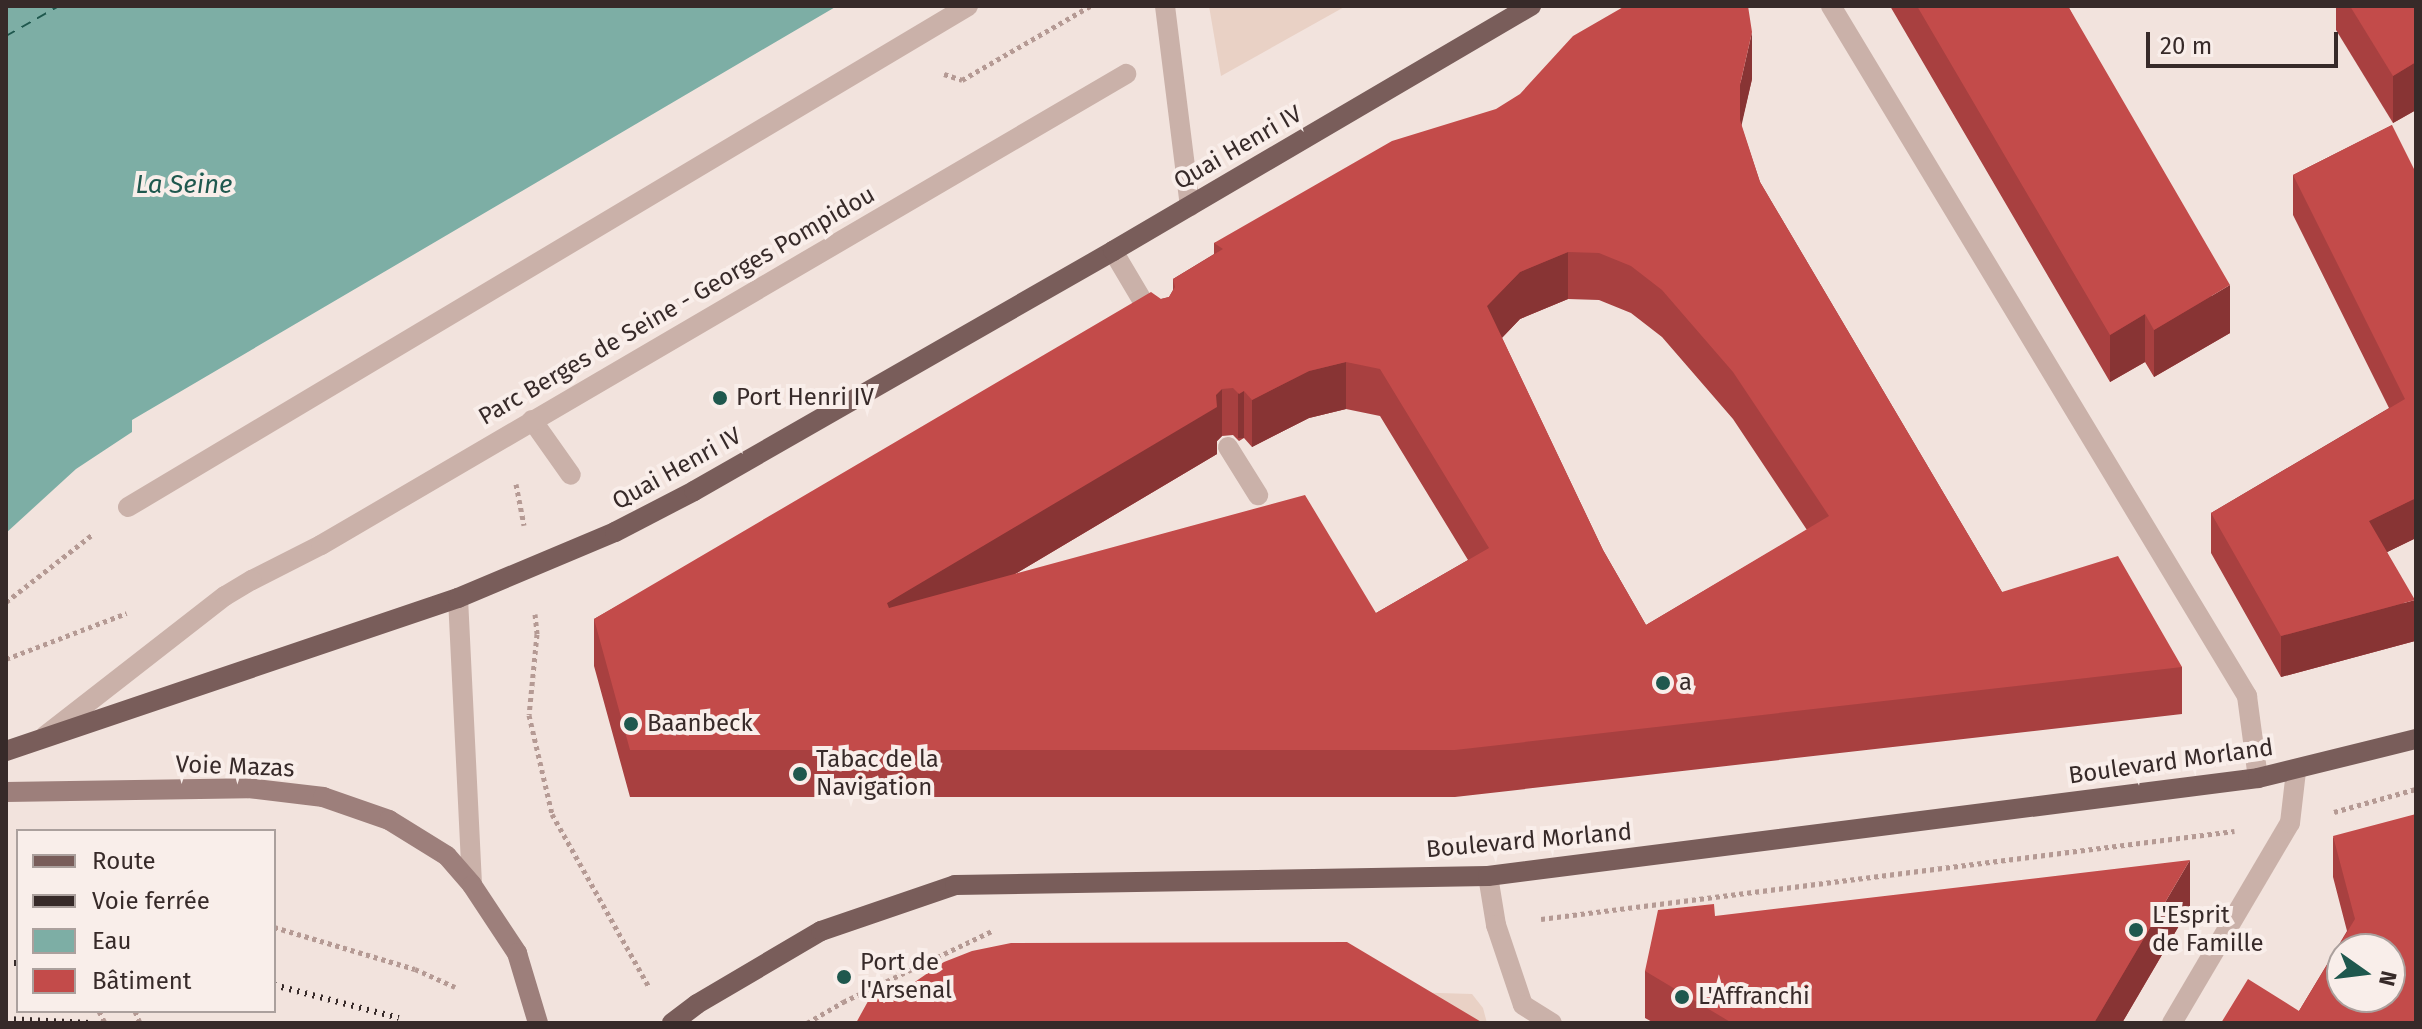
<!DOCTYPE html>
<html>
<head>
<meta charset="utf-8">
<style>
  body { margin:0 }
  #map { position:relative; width:2422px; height:1029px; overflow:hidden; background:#f2e3dd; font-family:"Fira Sans",sans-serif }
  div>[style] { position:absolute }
  .plaza>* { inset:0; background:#e9d1c5 }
  .water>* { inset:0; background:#7daea5 }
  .ferry>* { height:2px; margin-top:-1px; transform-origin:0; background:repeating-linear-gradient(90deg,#1f584e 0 10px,transparent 0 18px) }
  .path>* { height:5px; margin-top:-2.5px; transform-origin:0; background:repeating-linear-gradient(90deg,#b59a94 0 4px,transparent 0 8px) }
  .service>* { height:20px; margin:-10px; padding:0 10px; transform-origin:10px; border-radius:10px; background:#cab1a9 }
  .minor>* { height:20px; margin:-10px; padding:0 10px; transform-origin:10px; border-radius:10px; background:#cab1a9 }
  .secondary>* { height:20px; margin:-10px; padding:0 10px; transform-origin:10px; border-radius:10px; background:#9d7f7b }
  .primary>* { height:20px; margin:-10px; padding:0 10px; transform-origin:10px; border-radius:10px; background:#795d5a }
  .rail>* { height:6px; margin-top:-3px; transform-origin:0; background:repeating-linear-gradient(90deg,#372a29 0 2px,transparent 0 8px) }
  .wall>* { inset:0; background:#a84040 }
  .shaded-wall>* { inset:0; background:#883434; transform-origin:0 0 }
  .building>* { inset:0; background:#c34b4a }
  .dots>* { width:22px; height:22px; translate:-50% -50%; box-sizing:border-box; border:4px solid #f9eeea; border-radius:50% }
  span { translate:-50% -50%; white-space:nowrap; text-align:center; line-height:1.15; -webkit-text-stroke:8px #f9eeea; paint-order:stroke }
  .street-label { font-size:24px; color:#372a29 }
  .poi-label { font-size:24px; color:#372a29 }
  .left { translate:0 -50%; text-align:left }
  .water-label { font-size:26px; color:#1f584e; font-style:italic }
  .frame { position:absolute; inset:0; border:8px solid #372a29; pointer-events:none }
  .legend { position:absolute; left:16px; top:829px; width:260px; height:184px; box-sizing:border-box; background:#f9eeea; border:2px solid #aba09d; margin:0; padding:10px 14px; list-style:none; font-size:24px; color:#372a29 }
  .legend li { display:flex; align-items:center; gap:16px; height:40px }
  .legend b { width:40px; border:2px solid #aba09d }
  .north { position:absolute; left:2326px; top:933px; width:80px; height:80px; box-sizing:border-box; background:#f9eeea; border:2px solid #aba09d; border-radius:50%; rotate:104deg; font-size:22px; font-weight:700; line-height:32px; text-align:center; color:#372a29 }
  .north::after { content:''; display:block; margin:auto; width:28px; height:36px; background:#1f584e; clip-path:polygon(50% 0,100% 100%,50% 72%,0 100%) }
  .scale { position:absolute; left:2146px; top:32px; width:192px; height:36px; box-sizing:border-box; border:4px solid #372a29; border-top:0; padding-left:10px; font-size:24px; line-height:28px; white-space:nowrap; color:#372a29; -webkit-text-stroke:6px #f9eeea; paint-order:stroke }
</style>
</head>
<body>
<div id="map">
  <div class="plaza">
    <div style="clip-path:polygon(1209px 6px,1346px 6px,1221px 76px)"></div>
    <div style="clip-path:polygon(1374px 991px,1472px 994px,1483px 1008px,1487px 1023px,1402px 1023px)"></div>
  </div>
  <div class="water">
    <div style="clip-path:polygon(6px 6px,837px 6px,132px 420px,132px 432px,76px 469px,6px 533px)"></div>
  </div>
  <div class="ferry">
    <div style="left:6px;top:36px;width:61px;rotate:-29.5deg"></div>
  </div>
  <div class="path">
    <div style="left:944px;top:74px;width:19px;rotate:18deg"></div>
    <div style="left:962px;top:80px;width:148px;rotate:-30deg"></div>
    <div style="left:516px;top:484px;width:42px;rotate:79deg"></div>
    <div style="left:6px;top:602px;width:110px;rotate:-38deg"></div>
    <div style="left:535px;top:614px;width:20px;rotate:84deg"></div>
    <div style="left:537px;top:634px;width:81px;rotate:95.6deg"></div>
    <div style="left:529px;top:715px;width:102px;rotate:76.9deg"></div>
    <div style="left:552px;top:814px;width:198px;rotate:60.7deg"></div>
    <div style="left:6px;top:659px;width:129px;rotate:-20.8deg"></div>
    <div style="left:2334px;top:812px;width:85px;rotate:-15.7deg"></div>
    <div style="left:1541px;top:919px;width:699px;rotate:-7.24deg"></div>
    <div style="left:274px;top:927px;width:147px;rotate:16.6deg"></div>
    <div style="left:415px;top:969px;width:44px;rotate:24.2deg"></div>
    <div style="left:99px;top:1011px;width:13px;rotate:63deg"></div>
    <div style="left:135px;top:1011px;width:13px;rotate:67deg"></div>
    <div style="left:807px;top:1023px;width:42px;rotate:-30.3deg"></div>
    <div style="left:843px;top:1002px;width:165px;rotate:-25.5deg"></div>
  </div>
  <div class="service">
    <div style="left:1165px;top:6px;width:202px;rotate:82.9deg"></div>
    <div style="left:1831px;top:6px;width:806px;rotate:58.91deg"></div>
    <div style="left:2247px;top:696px;width:83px;rotate:82.4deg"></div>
    <div style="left:1113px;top:251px;width:80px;rotate:59.3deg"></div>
    <div style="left:532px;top:420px;width:67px;rotate:54.7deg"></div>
    <div style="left:1228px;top:447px;width:57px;rotate:58deg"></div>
    <div style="left:128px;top:507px;width:978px;rotate:-30.81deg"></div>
    <div style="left:252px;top:580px;width:77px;rotate:-26.9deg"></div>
    <div style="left:321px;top:545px;width:933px;rotate:-30.33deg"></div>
  </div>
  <div class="minor">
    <div style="left:458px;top:598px;width:287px;rotate:87.2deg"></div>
    <div style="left:45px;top:736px;width:228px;rotate:-37.9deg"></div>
    <div style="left:225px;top:596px;width:31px;rotate:-31deg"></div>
    <div style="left:1488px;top:876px;width:50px;rotate:80.7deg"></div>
    <div style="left:1496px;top:925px;width:84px;rotate:71.4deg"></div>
    <div style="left:1523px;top:1005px;width:34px;rotate:32deg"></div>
    <div style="left:2172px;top:1023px;width:232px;rotate:-59.5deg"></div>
    <div style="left:2290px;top:823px;width:52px;rotate:-83.4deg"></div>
  </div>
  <div class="secondary">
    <div style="left:6px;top:792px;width:242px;rotate:-0.9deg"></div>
    <div style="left:248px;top:788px;width:76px;rotate:6.8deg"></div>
    <div style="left:323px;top:797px;width:70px;rotate:19.2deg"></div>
    <div style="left:389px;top:820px;width:68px;rotate:31.8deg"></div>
    <div style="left:447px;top:856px;width:38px;rotate:49deg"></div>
    <div style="left:472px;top:885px;width:82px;rotate:56.5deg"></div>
    <div style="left:517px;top:953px;width:73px;rotate:73.3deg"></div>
  </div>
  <div class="primary">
    <div style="left:6px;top:751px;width:477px;rotate:-18.7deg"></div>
    <div style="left:458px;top:598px;width:170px;rotate:-22.8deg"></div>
    <div style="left:615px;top:532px;width:89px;rotate:-27.4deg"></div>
    <div style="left:694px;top:491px;width:483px;rotate:-29.8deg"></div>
    <div style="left:1113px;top:251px;width:485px;rotate:-30.4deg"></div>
    <div style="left:672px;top:1023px;width:31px;rotate:-37deg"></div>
    <div style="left:697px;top:1004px;width:144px;rotate:-30.5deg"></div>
    <div style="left:821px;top:931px;width:142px;rotate:-18.9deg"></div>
    <div style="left:955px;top:885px;width:533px;rotate:-0.97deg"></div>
    <div style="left:1488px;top:876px;width:776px;rotate:-7.25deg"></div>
    <div style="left:2258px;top:778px;width:163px;rotate:-13.9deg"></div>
  </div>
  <div class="rail">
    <div style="left:6px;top:963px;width:12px"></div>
    <div style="left:274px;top:985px;width:129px;rotate:14.8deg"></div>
    <div style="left:6px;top:1019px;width:85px;rotate:2.7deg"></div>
  </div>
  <div class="wall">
    <div style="clip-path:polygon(1890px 6px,2068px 6px,2230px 333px,2154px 377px,2145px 362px,2110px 382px)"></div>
    <div style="clip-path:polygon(2336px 6px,2416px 6px,2416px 110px,2393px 123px,2336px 30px)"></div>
    <div style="clip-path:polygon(evenodd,1752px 79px,1741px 125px,1760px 182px,2002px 592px,2182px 667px,2182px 714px,1455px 797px,630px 797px,594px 666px,594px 619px,1161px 299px,1169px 297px,1173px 290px,1173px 279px,1214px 254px,1214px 243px,1752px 79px,1568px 299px,1599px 300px,1631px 313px,1662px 337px,1733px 419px,1807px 530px,1646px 625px,1603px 550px,1502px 338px,1520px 319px,1568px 299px,1752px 79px,1346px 409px,1380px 416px,1468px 560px,1376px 613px,1015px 574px,1217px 454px,1217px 441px,1222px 436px,1233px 435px,1239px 441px,1244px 438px,1252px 447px,1309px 418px,1346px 409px)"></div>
    <div style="clip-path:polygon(2392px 125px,2416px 538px,2387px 552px,2415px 641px,2281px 677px,2211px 553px,2211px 513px,2389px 408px,2293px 215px,2293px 175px)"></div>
    <div style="clip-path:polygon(2333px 836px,2416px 1023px,2299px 1011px,2347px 931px,2333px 877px)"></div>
    <div style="clip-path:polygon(2190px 907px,2122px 1023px,1654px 1023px,1645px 1018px,1645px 971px)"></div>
  </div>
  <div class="shaded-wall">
    <div style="clip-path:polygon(1752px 32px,1752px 79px,1740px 132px,1740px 85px)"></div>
    <div style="clip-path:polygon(2416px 62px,2416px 110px,2393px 123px,2393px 76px)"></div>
    <div style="clip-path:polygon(1568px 252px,1568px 299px,1520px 319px,1487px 353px,1487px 306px,1520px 272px)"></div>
    <div style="clip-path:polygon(2230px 285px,2230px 333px,2154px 377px,2154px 330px)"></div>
    <div style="clip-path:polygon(2145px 314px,2145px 362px,2110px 382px,2110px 335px)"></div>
    <div style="clip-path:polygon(1346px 362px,1346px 409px,1309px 418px,1252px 447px,1252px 400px,1309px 371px)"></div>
    <div style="clip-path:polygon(1222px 389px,1222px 436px,1217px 441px,1217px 454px,887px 650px,887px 603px)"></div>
    <div style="left:1244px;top:391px;width:47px;height:6px;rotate:90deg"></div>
    <div style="clip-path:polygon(2416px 498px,2416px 538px,2369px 561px,2369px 521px)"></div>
    <div style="clip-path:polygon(2415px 600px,2415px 641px,2281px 677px,2281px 636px)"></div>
    <div style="clip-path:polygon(2190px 860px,2190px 907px,2122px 1023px,2094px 1023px)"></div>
  </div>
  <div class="building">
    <div style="clip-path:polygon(evenodd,1625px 6px,1748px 6px,1752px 32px,1740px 85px,1740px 120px,1760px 182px,2002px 592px,2118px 556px,2182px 667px,1455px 750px,630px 750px,594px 619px,1151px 292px,1161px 299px,1169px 297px,1175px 287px,1173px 279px,1223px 249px,1214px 243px,1392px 141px,1496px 109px,1520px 94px,1573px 36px,1625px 6px,1568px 252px,1599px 253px,1631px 266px,1662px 290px,1733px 372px,1829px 516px,1646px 625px,1603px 550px,1487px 306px,1520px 272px,1568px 252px,1625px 6px,1346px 362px,1380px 369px,1489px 548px,1376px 613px,1305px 495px,889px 608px,887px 603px,1217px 407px,1216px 395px,1222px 389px,1233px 388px,1239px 394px,1244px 391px,1252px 400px,1309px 371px,1346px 362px)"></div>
    <div style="clip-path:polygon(1917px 6px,2068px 6px,2230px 285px,2154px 330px,2145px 314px,2110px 335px)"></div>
    <div style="clip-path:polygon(2350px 6px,2416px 6px,2416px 62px,2393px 76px)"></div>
    <div style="clip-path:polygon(2392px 125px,2416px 173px,2416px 498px,2369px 521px,2415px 600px,2281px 636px,2211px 513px,2405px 399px,2293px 175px)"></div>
    <div style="clip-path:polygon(evenodd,2416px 814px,2416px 1023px,2221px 1023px,2248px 979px,2299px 1011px,2355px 919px,2333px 836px,2416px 814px,2342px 949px,2390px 949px,2390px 997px,2342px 997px,2342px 949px)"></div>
    <div style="clip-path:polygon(2190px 860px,2094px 1023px,1732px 1023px,1645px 971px,1658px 910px,1714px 904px,1715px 916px)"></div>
    <div style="clip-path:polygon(1347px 942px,1483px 1023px,856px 1023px,872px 994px,884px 1003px,944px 962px,972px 951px,1011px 943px)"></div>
  </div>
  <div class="dots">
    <div style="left:720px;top:398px;background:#1f584e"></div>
    <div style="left:1663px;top:683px;background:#1f584e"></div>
    <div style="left:631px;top:724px;background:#1f584e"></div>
    <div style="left:800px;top:774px;background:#1f584e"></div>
    <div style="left:2136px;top:930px;background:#1f584e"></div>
    <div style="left:844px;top:977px;background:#1f584e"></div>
    <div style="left:1682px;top:997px;background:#1f584e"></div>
  </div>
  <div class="street-label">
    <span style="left:1238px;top:148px;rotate:-30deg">Quai Henri IV</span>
    <span style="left:677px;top:306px;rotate:-30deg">Parc Berges de Seine - Georges Pompidou</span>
    <span style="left:677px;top:469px;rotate:-29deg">Quai Henri IV</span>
    <span style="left:2171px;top:762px;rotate:-8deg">Boulevard Morland</span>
    <span style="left:235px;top:767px;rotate:2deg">Voie Mazas</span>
    <span style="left:1529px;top:841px;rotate:-5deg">Boulevard Morland</span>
  </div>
  <div class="poi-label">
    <span class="left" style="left:736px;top:398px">Port Henri IV</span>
    <span class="left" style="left:1679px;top:683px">a</span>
    <span class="left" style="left:647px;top:724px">Baanbeck</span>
    <span class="left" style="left:816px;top:774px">Tabac de la<br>Navigation</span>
    <span class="left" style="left:2152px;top:930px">L'Esprit<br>de Famille</span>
    <span class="left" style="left:860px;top:977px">Port de<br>l'Arsenal</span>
    <span class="left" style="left:1698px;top:997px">L'Affranchi</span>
  </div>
  <div class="water-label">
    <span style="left:184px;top:185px">La Seine</span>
  </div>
  <div class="frame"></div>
  <ul class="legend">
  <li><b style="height:10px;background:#795d5a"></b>Route</li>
  <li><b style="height:10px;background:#372a29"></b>Voie ferrée</li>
  <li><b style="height:22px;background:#7daea5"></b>Eau</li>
  <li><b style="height:22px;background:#c34b4a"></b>Bâtiment</li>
  </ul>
  <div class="north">N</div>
  <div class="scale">20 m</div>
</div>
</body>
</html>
